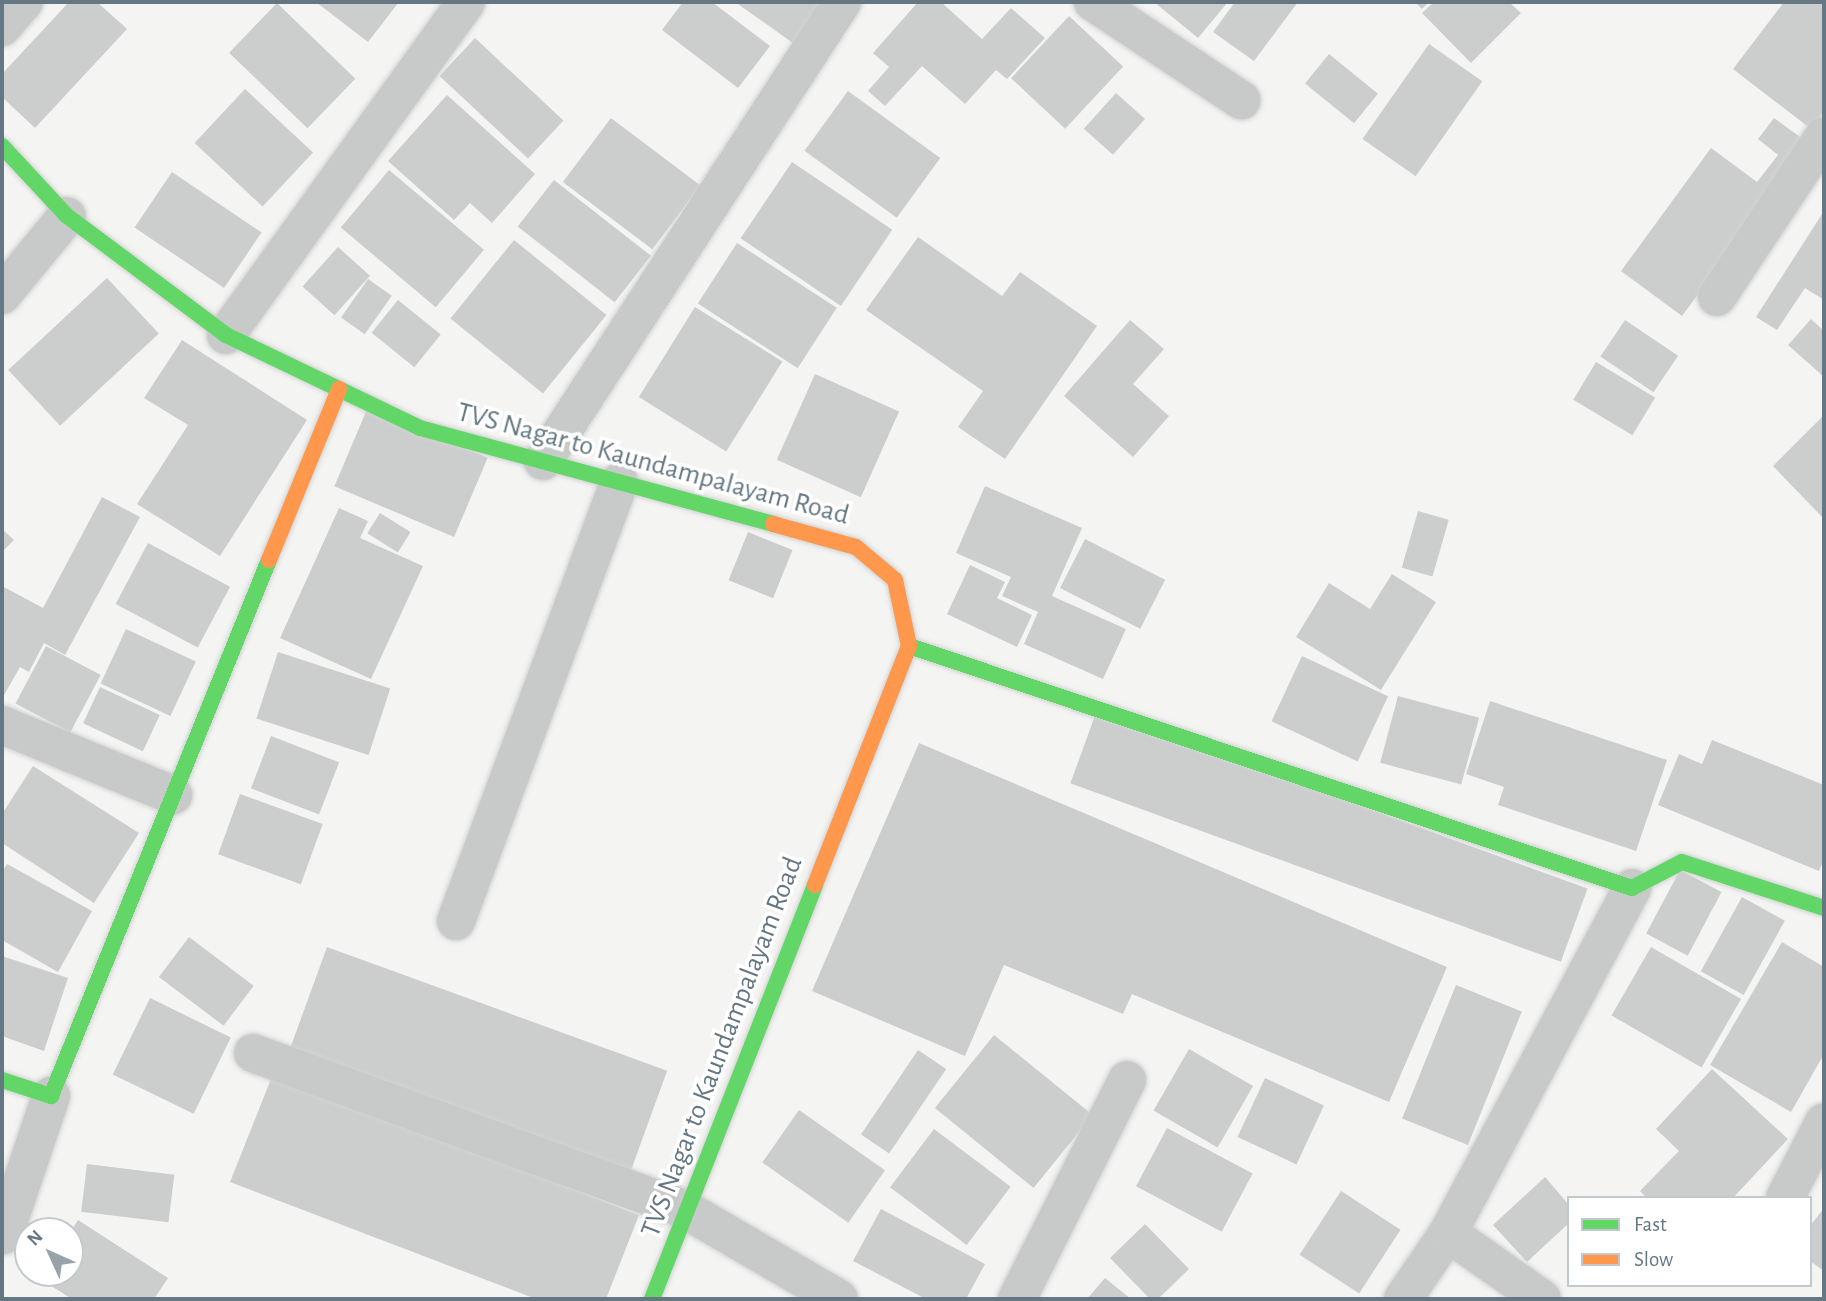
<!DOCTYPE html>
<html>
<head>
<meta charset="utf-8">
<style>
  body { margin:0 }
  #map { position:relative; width:1826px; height:1301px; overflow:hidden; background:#f4f4f2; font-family:"Alegreya Sans",sans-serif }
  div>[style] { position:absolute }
  .building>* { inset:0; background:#cccece; transform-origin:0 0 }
  .roads { filter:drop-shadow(0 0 2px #d1d2d3) drop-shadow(0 0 2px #d1d2d3) }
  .street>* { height:38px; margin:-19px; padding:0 19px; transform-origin:19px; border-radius:19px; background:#c8caca }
  .fast>* { height:16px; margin:-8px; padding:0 8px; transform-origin:8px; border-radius:8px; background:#63d668 }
  .slow>* { height:16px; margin:-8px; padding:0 8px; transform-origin:8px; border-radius:8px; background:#ff974d }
  span { translate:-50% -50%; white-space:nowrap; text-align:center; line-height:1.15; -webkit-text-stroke:7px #fff; paint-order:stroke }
  .street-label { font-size:28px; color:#647782 }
  .frame { position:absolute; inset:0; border:4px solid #647782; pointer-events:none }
  .legend { position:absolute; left:1567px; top:1196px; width:245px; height:91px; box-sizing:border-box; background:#fff; border:2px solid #c1c9cd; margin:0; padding:9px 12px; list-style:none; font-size:21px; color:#647782 }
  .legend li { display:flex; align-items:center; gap:14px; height:35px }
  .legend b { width:35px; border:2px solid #c1c9cd }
  .north { position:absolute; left:14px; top:1217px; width:70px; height:70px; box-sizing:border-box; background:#fff; border:2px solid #c1c9cd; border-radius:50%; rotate:315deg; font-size:19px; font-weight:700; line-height:28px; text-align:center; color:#647782 }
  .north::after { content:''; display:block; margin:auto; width:24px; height:32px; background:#96a3a9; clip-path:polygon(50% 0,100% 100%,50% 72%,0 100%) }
</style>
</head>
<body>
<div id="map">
  <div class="building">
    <div style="clip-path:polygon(69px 2px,97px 2px,127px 29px,35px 128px,2px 97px,2px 74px)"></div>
    <div style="clip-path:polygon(316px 2px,399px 2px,368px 42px)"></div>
    <div style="clip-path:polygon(683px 2px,712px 2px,770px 46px,738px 88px,662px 30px)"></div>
    <div style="clip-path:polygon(735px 2px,832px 2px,800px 48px)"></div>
    <div style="clip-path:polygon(918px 2px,941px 2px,982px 39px,1011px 8px,1045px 38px,1007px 79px,996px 70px,965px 104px,922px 66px,885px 106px,868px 91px,889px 67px,873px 53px)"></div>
    <div style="clip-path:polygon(1154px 2px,1228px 2px,1198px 38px)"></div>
    <div style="clip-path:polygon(1235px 2px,1298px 2px,1254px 61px,1213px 32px)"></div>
    <div style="clip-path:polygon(1415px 2px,1429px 2px,1422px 9px)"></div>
    <div style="clip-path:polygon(1434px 2px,1509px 2px,1521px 13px,1471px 63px,1422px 13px)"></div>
    <div style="clip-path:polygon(1784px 2px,1824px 2px,1824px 111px,1811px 129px,1733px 69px)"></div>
    <div style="left:277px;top:3px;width:109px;height:69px;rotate:44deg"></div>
    <div style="left:1069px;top:16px;width:74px;height:85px;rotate:43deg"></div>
    <div style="left:475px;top:38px;width:121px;height:52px;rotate:43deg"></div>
    <div style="left:1429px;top:44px;width:65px;height:116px;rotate:35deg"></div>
    <div style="left:1329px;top:54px;width:63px;height:38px;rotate:39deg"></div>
    <div style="left:245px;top:89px;width:93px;height:74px;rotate:43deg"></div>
    <div style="left:848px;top:91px;width:114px;height:74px;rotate:36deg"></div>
    <div style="left:1116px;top:93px;width:39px;height:48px;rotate:42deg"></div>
    <div style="clip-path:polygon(447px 95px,535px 174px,492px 223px,470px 203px,454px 220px,388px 161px)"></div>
    <div style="left:611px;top:118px;width:112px;height:80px;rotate:37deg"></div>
    <div style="clip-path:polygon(1774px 118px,1810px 144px,1682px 316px,1621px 271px,1711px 148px,1757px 182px,1778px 155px,1758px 139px)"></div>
    <div style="left:792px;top:162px;width:121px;height:92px;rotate:34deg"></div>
    <div style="left:389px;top:170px;width:124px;height:75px;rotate:40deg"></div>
    <div style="left:172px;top:172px;width:108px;height:67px;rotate:34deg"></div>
    <div style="left:554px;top:180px;width:123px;height:59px;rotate:38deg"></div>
    <div style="clip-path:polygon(1824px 211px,1824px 300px,1805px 288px,1777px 330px,1756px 317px)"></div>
    <div style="clip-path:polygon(918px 237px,1002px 296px,1020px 272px,1097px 326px,1005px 459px,958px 427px,983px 391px,866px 310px)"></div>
    <div style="left:514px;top:240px;width:119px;height:101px;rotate:39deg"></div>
    <div style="left:737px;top:243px;width:119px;height:72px;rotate:33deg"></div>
    <div style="left:338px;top:247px;width:43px;height:53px;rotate:42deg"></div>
    <div style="left:107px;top:278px;width:76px;height:135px;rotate:47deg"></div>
    <div style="left:368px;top:279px;width:29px;height:47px;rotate:35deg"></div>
    <div style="left:398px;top:300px;width:55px;height:42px;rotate:39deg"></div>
    <div style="left:695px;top:307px;width:103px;height:106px;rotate:32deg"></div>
    <div style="clip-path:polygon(1811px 319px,1824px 331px,1824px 377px,1788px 345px)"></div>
    <div style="clip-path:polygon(1130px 320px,1164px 349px,1133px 384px,1169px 416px,1133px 457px,1064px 396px)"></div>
    <div style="left:1625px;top:320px;width:64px;height:44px;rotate:34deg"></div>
    <div style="clip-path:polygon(182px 340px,307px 420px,220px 556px,137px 504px,188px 425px,144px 398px)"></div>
    <div style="left:1596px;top:362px;width:69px;height:44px;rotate:31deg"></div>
    <div style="left:815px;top:374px;width:92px;height:94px;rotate:24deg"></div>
    <div style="left:368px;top:407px;width:130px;height:86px;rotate:23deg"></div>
    <div style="clip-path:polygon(1824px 415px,1824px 519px,1773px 466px)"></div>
    <div style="clip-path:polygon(985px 486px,1082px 528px,1052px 596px,1126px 629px,1103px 679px,1024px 644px,1038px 612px,1002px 596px,1011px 577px,956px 553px)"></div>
    <div style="clip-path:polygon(102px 497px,140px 517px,65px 655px,44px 643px,29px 672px,20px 667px,4px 695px,2px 586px,43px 608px)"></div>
    <div style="clip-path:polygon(339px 508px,368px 521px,360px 538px,423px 566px,371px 679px,280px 638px)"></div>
    <div style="left:1418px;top:511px;width:32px;height:59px;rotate:16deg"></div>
    <div style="left:380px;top:513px;width:36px;height:24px;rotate:32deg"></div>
    <div style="clip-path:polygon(2px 529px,14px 540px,2px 552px)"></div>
    <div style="left:748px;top:532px;width:48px;height:52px;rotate:22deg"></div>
    <div style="left:1085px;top:539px;width:90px;height:55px;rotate:27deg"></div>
    <div style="left:148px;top:543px;width:93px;height:69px;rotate:28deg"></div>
    <div style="clip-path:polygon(970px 565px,1005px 582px,997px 598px,1032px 615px,1017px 647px,947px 614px)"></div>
    <div style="clip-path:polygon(1392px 574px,1436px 602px,1381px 690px,1296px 637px,1329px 583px,1370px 609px)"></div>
    <div style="left:126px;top:629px;width:77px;height:60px;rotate:25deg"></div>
    <div style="left:46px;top:646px;width:62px;height:65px;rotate:28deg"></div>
    <div style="left:278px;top:652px;width:118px;height:70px;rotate:18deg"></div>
    <div style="left:1302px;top:656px;width:95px;height:72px;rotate:25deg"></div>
    <div style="left:100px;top:687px;width:66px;height:40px;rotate:25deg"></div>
    <div style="left:1398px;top:696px;width:84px;height:69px;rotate:15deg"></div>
    <div style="clip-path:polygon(1490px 701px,1667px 760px,1636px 851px,1498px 805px,1504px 787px,1466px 774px)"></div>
    <div style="left:1097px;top:710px;width:522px;height:78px;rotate:20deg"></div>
    <div style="left:271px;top:736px;width:73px;height:56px;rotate:21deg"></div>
    <div style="clip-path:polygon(1712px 740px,1824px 785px,1824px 859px,1819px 871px,1658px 805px,1679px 754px,1702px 764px)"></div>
    <div style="clip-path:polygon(919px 743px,1447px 967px,1389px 1102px,1132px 994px,1123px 1014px,1004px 965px,965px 1056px,812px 991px)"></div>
    <div style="clip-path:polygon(33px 766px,139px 833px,94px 903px,2px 843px,2px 814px)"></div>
    <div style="left:240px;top:794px;width:88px;height:64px;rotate:20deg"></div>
    <div style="clip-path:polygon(7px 864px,92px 911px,58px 972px,2px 940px,2px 872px)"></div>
    <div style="left:1680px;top:870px;width:47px;height:72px;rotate:28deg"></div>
    <div style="left:1742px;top:897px;width:49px;height:85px;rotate:29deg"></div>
    <div style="left:189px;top:937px;width:81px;height:50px;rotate:37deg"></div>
    <div style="clip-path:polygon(1782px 942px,1824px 967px,1824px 1054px,1791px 1112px,1710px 1065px)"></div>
    <div style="left:327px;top:947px;width:362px;height:115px;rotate:20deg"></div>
    <div style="left:1651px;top:947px;width:104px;height:79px;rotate:30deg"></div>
    <div style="clip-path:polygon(2px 956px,68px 978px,44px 1051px,2px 1036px)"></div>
    <div style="left:1456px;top:985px;width:71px;height:144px;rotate:22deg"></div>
    <div style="left:150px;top:998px;width:90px;height:85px;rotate:26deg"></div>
    <div style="left:994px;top:1035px;width:127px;height:94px;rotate:39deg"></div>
    <div style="left:1189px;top:1049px;width:74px;height:71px;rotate:30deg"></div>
    <div style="left:918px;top:1050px;width:34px;height:102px;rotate:34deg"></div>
    <div style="clip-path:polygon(1712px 1069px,1788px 1139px,1733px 1198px,1647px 1198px,1640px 1191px,1679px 1151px,1656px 1129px)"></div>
    <div style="clip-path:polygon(273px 1074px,639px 1215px,606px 1299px,536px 1299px,230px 1182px)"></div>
    <div style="left:1265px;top:1078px;width:65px;height:65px;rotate:25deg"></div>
    <div style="left:799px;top:1110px;width:105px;height:64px;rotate:35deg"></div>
    <div style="left:1167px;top:1128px;width:97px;height:66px;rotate:28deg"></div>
    <div style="left:934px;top:1129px;width:96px;height:73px;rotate:37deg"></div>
    <div style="left:87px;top:1164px;width:88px;height:48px;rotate:7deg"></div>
    <div style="clip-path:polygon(1545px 1177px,1569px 1205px,1569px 1223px,1527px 1262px,1493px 1225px)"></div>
    <div style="left:1341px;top:1191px;width:71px;height:76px;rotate:33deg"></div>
    <div style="clip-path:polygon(1824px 1208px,1824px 1271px,1810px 1261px,1810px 1226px)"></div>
    <div style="clip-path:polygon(881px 1209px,985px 1264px,966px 1299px,926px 1299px,853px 1261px)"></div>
    <div style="clip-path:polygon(78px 1220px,168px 1278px,154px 1299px,72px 1299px,40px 1279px,44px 1273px,70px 1273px,70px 1233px)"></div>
    <div style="clip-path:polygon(1145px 1224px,1189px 1269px,1158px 1299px,1150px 1299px,1110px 1258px)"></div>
    <div style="clip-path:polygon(1105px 1278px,1131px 1299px,1087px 1299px)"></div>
  </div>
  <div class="roads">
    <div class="street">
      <div style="left:1093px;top:2px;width:178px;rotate:33.5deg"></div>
      <div style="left:2px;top:27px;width:33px;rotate:-49deg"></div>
      <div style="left:2px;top:295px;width:102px;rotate:-50.6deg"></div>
      <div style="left:1717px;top:297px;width:193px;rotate:-56.4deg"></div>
      <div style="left:226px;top:335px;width:410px;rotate:-54.2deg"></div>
      <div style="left:543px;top:461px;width:548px;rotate:-56.92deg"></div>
      <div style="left:2px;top:725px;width:185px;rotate:22.3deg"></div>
      <div style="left:456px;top:921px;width:468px;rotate:-69.6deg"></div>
      <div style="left:253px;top:1053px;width:461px;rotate:19.9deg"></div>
      <div style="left:686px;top:1210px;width:177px;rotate:30.2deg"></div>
      <div style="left:1785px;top:1198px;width:85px;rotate:-62.8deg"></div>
      <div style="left:4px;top:1235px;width:147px;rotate:-71.3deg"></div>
      <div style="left:1017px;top:1299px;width:245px;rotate:-63.3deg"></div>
      <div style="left:1403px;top:1299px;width:80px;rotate:-55.7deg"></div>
      <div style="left:1542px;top:1299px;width:115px;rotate:-144.9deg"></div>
      <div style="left:1448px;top:1233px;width:391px;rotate:-61.9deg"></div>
    </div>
    <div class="fast">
      <div style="left:2px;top:146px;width:96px;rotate:47.1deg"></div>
      <div style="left:67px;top:216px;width:199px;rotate:36.8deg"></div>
      <div style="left:226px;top:335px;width:215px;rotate:25.6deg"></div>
      <div style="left:420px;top:428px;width:366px;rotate:15.2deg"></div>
      <div style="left:909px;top:646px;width:762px;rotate:18.51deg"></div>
      <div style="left:1632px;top:888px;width:56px;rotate:-27.5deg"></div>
      <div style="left:1682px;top:862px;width:149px;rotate:17.9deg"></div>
      <div style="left:2px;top:1080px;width:52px;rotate:18.1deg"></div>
      <div style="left:51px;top:1096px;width:579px;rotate:-67.87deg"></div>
      <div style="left:652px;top:1299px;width:445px;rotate:-68.5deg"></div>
    </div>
    <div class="slow">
      <div style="left:773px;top:524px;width:86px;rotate:15.5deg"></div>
      <div style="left:856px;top:547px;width:51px;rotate:40.2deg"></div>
      <div style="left:895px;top:580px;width:67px;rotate:78deg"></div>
      <div style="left:909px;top:646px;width:257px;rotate:111.5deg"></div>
      <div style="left:269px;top:560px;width:185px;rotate:-67.7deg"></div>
    </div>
  </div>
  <div class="street-label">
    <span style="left:653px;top:464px;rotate:15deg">TVS Nagar to Kaundampalayam Road</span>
    <span style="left:722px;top:1047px;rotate:-69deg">TVS Nagar to Kaundampalayam Road</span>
  </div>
  <div class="frame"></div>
  <ul class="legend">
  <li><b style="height:9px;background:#63d668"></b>Fast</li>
  <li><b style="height:9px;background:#ff974d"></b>Slow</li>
  </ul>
  <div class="north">N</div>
</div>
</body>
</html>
